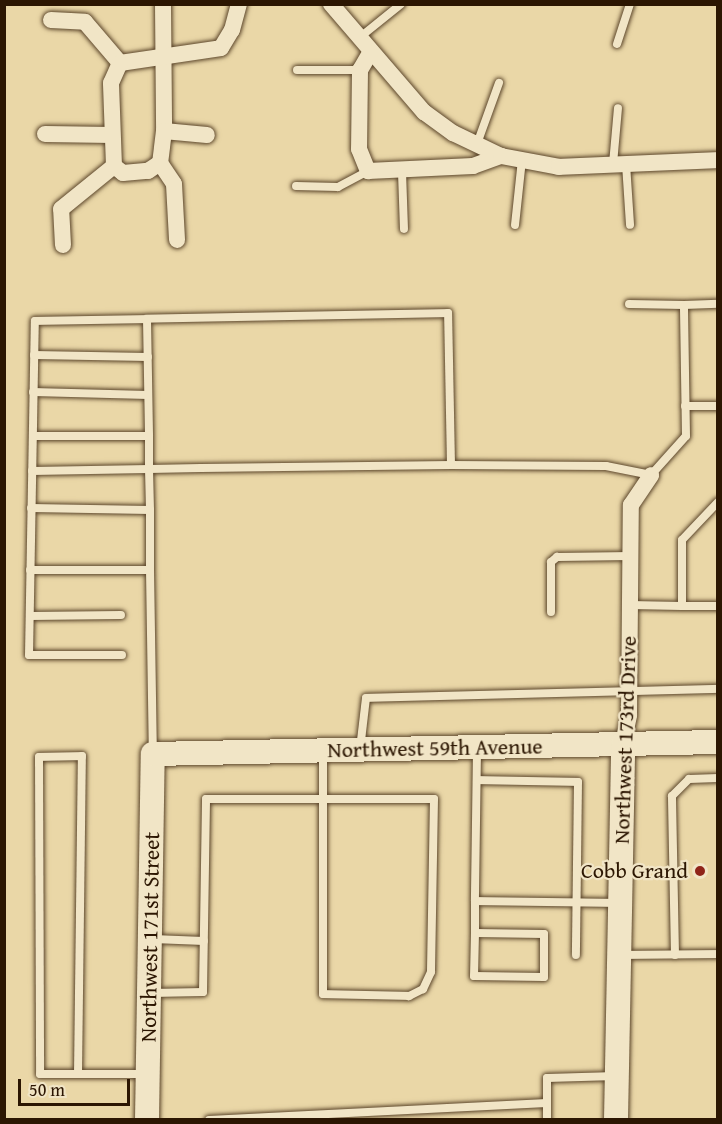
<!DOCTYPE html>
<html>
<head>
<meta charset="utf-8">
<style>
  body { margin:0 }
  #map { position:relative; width:722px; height:1124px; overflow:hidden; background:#ead7a7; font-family:"Gentium Book Plus",serif }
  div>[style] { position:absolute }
  .roads { filter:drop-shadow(0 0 2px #5c462b) drop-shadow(0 0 2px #5c462b) }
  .lane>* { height:8px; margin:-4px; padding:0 4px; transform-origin:4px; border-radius:4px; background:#f1e5c6 }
  .street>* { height:16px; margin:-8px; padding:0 8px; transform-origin:8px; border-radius:8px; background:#f1e5c6 }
  .secondary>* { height:24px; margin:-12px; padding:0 12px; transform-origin:12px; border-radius:12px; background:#f1e5c6 }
  .dots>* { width:16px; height:16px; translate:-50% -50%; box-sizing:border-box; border:3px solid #f1e5c6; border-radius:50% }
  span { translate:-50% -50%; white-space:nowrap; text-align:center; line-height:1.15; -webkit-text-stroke:4.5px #f1e5c6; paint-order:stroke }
  .street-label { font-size:22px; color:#2c1602 }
  .poi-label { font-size:22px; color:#2c1602 }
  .right { translate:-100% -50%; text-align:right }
  .frame { position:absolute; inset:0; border:6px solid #2c1602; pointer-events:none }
  .scale { position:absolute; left:18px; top:1079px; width:112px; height:27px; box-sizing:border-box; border:3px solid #2c1602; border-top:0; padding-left:8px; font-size:18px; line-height:21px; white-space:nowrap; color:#2c1602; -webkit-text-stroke:4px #f1e5c6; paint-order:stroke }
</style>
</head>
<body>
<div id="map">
  <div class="roads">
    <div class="lane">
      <div style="left:359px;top:38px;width:54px;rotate:-39deg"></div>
      <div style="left:617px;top:44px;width:42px;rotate:-72deg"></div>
      <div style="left:297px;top:70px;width:63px"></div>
      <div style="left:477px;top:144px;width:65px;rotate:-70.2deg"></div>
      <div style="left:613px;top:164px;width:56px;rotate:-84.9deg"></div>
      <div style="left:626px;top:164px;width:61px;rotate:86.2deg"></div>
      <div style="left:402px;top:172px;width:57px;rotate:88deg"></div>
      <div style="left:296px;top:186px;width:42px;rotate:1.4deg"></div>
      <div style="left:338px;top:187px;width:34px;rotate:-28deg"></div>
      <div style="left:515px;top:225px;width:65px;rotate:-83.9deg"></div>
      <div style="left:629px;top:304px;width:55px;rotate:1deg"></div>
      <div style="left:34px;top:355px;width:114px;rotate:1deg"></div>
      <div style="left:33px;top:392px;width:115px;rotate:1.5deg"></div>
      <div style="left:685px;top:406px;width:33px"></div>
      <div style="left:33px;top:436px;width:116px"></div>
      <div style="left:451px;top:465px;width:155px;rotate:0.4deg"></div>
      <div style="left:606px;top:466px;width:46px;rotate:11.3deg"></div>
      <div style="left:651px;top:475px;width:52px;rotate:-48.1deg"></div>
      <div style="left:686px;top:436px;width:131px;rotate:-90.9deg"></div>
      <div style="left:684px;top:305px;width:34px;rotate:-2deg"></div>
      <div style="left:32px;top:471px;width:117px;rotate:-1deg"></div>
      <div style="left:149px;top:469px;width:52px;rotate:-1.1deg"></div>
      <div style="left:201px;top:468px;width:250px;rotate:-0.7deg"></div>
      <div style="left:451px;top:465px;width:152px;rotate:-91.1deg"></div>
      <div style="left:448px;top:313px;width:301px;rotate:178.9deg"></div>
      <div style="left:147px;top:319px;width:117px;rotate:89deg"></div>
      <div style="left:149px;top:436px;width:33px;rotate:90deg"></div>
      <div style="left:149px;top:469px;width:41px;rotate:88.6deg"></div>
      <div style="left:150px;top:510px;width:60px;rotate:90deg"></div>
      <div style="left:150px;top:570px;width:182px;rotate:89.1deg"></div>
      <div style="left:718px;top:502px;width:52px;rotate:133.5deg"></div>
      <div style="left:682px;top:540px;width:66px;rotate:90deg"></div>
      <div style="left:682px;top:606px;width:36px"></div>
      <div style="left:31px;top:508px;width:119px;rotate:1deg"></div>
      <div style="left:30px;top:570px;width:120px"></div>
      <div style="left:630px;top:605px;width:52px;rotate:1.1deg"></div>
      <div style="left:551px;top:612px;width:50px;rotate:-90deg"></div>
      <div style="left:551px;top:562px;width:8px;rotate:-40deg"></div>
      <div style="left:557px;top:557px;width:74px;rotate:-0.8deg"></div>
      <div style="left:30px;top:616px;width:91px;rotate:-0.6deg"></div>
      <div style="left:122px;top:655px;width:93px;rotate:180deg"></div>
      <div style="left:29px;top:655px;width:334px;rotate:-89deg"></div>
      <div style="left:35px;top:321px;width:112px;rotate:-1deg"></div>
      <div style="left:360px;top:749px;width:51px;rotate:-83.3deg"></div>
      <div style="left:366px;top:698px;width:352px;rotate:-1.5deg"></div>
      <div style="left:477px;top:750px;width:151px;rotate:90.8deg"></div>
      <div style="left:475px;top:901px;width:143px;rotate:0.8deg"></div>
      <div style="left:477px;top:780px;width:101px;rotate:1.1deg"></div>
      <div style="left:578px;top:782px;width:173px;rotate:90.7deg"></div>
      <div style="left:475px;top:933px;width:43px;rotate:91.3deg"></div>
      <div style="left:474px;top:976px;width:70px;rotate:0.8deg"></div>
      <div style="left:544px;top:977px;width:43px;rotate:-90deg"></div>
      <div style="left:544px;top:934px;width:69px;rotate:-179.2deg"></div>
      <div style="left:475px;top:933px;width:32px;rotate:-90deg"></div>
      <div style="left:153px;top:939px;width:51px;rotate:2.2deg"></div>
      <div style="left:622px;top:955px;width:96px;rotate:-0.6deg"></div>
      <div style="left:675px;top:955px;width:159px;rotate:-91.1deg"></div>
      <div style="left:672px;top:796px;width:24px;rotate:-45deg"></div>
      <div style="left:689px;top:779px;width:29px;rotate:-2deg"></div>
      <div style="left:151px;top:993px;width:52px;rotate:-1.1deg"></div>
      <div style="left:203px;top:992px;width:193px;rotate:-89.1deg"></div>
      <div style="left:206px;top:799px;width:228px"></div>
      <div style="left:434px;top:799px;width:173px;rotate:91deg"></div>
      <div style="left:431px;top:972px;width:19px;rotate:115deg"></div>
      <div style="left:423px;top:989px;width:16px;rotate:153deg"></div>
      <div style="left:409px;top:996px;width:86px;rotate:-178.7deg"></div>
      <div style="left:323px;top:994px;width:240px;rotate:-90deg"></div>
      <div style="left:78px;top:1074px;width:318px;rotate:-89.3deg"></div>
      <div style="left:82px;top:756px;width:43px;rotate:178.7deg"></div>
      <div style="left:39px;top:757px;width:317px;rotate:89.8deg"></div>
      <div style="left:40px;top:1074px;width:107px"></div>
      <div style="left:209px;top:1120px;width:338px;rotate:-2.9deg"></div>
      <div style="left:547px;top:1120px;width:42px;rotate:-90deg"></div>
      <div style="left:547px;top:1078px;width:69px;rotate:-1.7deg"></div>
    </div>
    <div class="street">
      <div style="left:163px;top:4px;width:127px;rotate:89.5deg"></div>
      <div style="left:164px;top:131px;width:32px;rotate:97deg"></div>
      <div style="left:160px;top:163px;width:25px;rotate:56deg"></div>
      <div style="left:174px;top:184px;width:56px;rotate:86.9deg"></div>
      <div style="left:331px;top:4px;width:143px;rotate:49.3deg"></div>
      <div style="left:424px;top:112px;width:36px;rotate:36deg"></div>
      <div style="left:453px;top:133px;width:53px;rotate:25.6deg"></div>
      <div style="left:51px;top:20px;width:34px;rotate:3deg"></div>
      <div style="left:85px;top:22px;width:54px;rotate:49.5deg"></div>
      <div style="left:370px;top:53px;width:20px;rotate:120deg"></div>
      <div style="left:360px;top:70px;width:79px;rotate:90.7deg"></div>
      <div style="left:359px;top:149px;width:24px;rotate:68deg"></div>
      <div style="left:368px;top:171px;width:105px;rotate:-2.7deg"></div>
      <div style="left:473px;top:166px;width:30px;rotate:-20deg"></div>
      <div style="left:501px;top:156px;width:59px;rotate:10.7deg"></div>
      <div style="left:559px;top:167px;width:159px;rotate:-2.5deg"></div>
      <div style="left:120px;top:63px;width:102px;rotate:-8.4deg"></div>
      <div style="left:221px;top:48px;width:21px;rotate:-59deg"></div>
      <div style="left:232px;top:30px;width:27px;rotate:-75deg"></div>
      <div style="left:164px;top:131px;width:43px;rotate:5.3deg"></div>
      <div style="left:45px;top:134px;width:67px;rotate:0.9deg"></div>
      <div style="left:114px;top:166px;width:11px;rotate:38deg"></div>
      <div style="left:123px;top:173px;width:25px;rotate:-5deg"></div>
      <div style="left:148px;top:171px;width:14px;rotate:-34deg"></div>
      <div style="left:63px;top:245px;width:36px;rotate:-93deg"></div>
      <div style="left:61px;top:209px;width:68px;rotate:-39.1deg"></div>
      <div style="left:114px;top:166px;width:83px;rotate:-92.1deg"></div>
      <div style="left:111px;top:83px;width:22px;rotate:-66deg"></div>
      <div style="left:623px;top:744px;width:30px;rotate:-78deg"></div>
      <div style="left:629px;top:715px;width:210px;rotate:-89.5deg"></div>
      <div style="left:631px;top:505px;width:36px;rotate:-56deg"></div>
    </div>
    <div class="secondary">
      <div style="left:147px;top:1120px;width:366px;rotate:-89.1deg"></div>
      <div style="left:153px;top:754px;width:565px;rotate:-1.22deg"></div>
      <div style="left:616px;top:1120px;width:376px;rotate:-88.9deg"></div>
    </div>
  </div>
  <div class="dots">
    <div style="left:700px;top:871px;background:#8f2418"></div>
  </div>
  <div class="street-label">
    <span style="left:625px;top:740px;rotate:-88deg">Northwest 173rd Drive</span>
    <span style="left:435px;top:748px;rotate:-1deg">Northwest 59th Avenue</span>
    <span style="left:150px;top:937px;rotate:-89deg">Northwest 171st Street</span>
  </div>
  <div class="poi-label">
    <span class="right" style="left:688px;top:871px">Cobb Grand</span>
  </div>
  <div class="frame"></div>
  <div class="scale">50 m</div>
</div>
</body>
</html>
